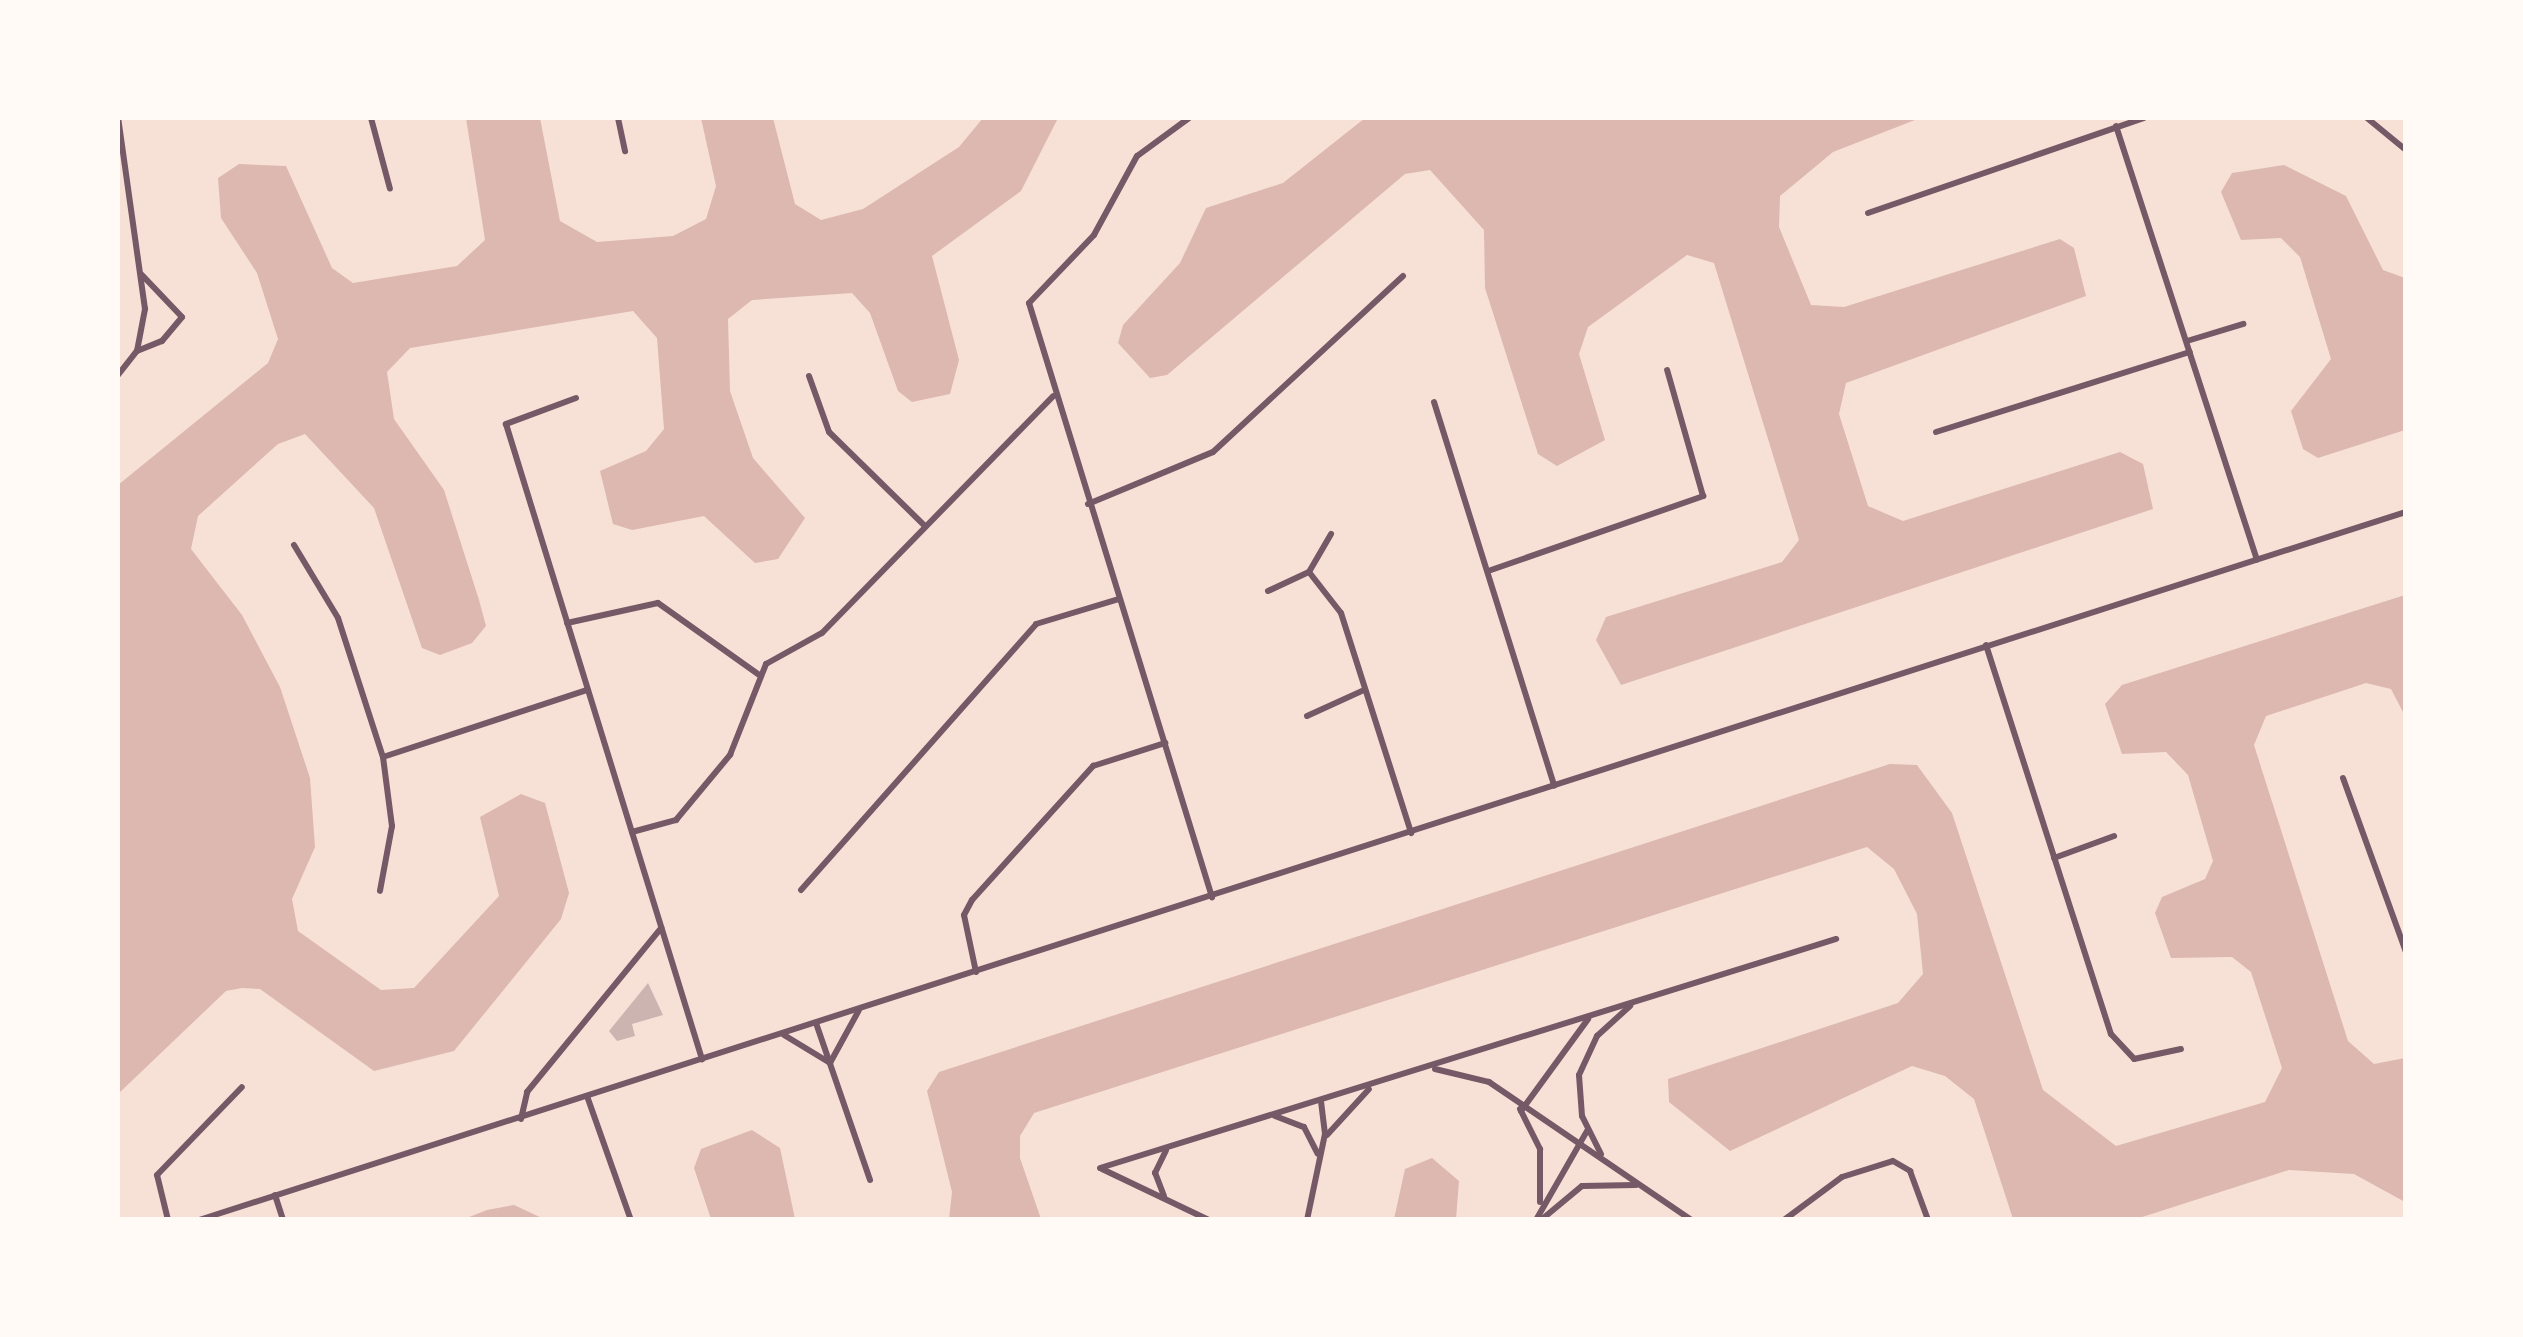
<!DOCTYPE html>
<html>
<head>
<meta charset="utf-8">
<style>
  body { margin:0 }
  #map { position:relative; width:2523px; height:1337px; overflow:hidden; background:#f7e1d7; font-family:Quicksand,sans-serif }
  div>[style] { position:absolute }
  .water>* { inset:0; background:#dcb8b0 }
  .building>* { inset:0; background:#ccb4b1 }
  .minor>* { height:6px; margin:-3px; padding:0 3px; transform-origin:3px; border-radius:3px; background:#755966 }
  span { translate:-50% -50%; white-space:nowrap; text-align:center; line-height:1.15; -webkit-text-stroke:9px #fffaf5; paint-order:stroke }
  .frame { position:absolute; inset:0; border:120px solid #fffaf5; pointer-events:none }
</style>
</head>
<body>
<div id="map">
  <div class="water">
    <div style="clip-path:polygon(466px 118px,540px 118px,560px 221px,597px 242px,673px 236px,706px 219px,716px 186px,701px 118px,773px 118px,795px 204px,821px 220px,863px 209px,959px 147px,983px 118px,1058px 118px,1021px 191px,932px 256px,959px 360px,950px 394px,912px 402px,898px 391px,870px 313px,852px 293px,752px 300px,728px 319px,730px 391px,753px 458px,805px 518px,778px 559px,755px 563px,704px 516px,632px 530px,613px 524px,600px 471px,646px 451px,664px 429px,657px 338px,633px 311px,410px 348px,387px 372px,394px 419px,444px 490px,479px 600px,486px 626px,472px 643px,440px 655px,422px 648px,374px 508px,305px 434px,278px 444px,198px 516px,191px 549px,242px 615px,280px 687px,310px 778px,315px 847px,292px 899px,298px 931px,381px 990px,414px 988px,499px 896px,480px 817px,521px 794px,545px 803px,569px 893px,561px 919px,454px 1051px,374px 1071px,260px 989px,242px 988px,226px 991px,118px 1094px,118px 485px,268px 363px,278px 339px,257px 273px,221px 218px,218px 178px,239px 164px,286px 166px,332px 268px,353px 283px,457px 266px,485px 240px)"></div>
    <div style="clip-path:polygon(1365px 118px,1920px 118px,1833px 152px,1780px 196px,1779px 227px,1811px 305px,1844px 307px,2060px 239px,2074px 248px,2086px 296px,1846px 383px,1839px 414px,1868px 506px,1903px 521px,2120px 452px,2143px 464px,2153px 509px,1621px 685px,1596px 640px,1606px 617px,1782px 562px,1799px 540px,1714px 263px,1687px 255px,1588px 327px,1579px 354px,1605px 440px,1557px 466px,1538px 454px,1485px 288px,1484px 230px,1430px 170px,1405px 174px,1167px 375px,1150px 378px,1118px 343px,1123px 325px,1180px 263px,1206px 208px,1283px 183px)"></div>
    <div style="clip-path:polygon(2284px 165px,2346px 196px,2383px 270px,2405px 278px,2405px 430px,2318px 458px,2303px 449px,2291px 411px,2331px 359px,2300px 257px,2281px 238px,2241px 240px,2221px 192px,2232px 173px)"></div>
    <div style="clip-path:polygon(2405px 595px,2405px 716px,2391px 689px,2366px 683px,2266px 716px,2254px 745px,2348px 1041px,2374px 1064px,2405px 1058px,2405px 1202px,2354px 1174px,2289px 1170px,2136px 1219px,2013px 1219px,1974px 1099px,1945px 1076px,1912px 1066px,1730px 1151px,1669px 1102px,1668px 1079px,1898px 1003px,1923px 974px,1917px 914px,1894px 869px,1867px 847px,1034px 1113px,1020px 1136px,1020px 1158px,1041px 1219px,949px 1219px,952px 1192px,927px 1091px,939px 1072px,1890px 764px,1917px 765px,1952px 813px,2043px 1090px,2116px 1146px,2265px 1102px,2282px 1068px,2251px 972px,2232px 957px,2171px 958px,2155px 913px,2162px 897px,2205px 879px,2213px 861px,2188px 775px,2166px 752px,2122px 754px,2105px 704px,2122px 685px)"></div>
    <div style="clip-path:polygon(752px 1130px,780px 1148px,795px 1219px,711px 1219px,694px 1168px,701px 1149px)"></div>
    <div style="clip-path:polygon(1432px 1158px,1459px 1181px,1456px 1219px,1394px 1219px,1405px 1169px)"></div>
    <div style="clip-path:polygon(514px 1205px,544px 1219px,464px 1219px,487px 1210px)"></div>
  </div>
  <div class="building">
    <div style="clip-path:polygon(648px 983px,663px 1015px,632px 1024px,635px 1036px,617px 1041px,609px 1031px)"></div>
  </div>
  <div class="minor">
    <div style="left:371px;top:118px;width:73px;rotate:75deg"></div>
    <div style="left:618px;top:118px;width:34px;rotate:78deg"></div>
    <div style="left:1189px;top:118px;width:64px;rotate:143.8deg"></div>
    <div style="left:1137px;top:156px;width:90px;rotate:118.6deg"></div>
    <div style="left:1094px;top:235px;width:94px;rotate:133.7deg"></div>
    <div style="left:1029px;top:303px;width:622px;rotate:72.88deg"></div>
    <div style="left:2367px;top:118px;width:50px;rotate:39.4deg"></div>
    <div style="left:2116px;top:126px;width:456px;rotate:72deg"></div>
    <div style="left:1868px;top:213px;width:292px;rotate:-19deg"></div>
    <div style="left:2187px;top:341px;width:59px;rotate:-16.9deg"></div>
    <div style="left:137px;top:351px;width:27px;rotate:-22deg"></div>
    <div style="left:162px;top:341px;width:31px;rotate:-50deg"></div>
    <div style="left:182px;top:317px;width:58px;rotate:-133.6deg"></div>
    <div style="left:118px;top:375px;width:31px;rotate:-52deg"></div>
    <div style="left:137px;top:351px;width:43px;rotate:-79.2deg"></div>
    <div style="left:145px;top:309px;width:193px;rotate:-98deg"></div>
    <div style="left:809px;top:376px;width:59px;rotate:70.3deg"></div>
    <div style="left:829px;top:432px;width:133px;rotate:44.4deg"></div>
    <div style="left:576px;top:398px;width:75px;rotate:159.6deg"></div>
    <div style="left:506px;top:424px;width:665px;rotate:72.85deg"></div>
    <div style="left:1434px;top:402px;width:402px;rotate:72.6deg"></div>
    <div style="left:1936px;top:432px;width:266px;rotate:-17.5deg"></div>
    <div style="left:1088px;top:504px;width:135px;rotate:-22.6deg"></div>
    <div style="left:1213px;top:452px;width:259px;rotate:-42.8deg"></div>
    <div style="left:294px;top:545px;width:85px;rotate:58.9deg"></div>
    <div style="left:338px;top:618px;width:146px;rotate:72.1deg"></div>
    <div style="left:383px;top:757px;width:70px;rotate:82.6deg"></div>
    <div style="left:392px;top:826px;width:66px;rotate:100.5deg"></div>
    <div style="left:1491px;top:570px;width:225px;rotate:-19.2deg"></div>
    <div style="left:1703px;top:496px;width:131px;rotate:-105.9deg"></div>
    <div style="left:1309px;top:572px;width:52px;rotate:52deg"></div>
    <div style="left:1341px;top:613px;width:231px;rotate:72.3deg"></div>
    <div style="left:1268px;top:591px;width:45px;rotate:-24.9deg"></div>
    <div style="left:1309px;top:572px;width:44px;rotate:-59.9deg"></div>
    <div style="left:567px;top:623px;width:93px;rotate:-12.4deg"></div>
    <div style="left:658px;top:603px;width:123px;rotate:35.4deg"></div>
    <div style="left:1986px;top:645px;width:409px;rotate:72.2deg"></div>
    <div style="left:2111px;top:1034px;width:34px;rotate:47deg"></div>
    <div style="left:2134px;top:1059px;width:48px;rotate:-12deg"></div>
    <div style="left:1307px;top:716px;width:63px;rotate:-24.5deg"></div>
    <div style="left:383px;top:757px;width:215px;rotate:-18.2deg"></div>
    <div style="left:2343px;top:778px;width:185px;rotate:70.1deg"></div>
    <div style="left:632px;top:832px;width:46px;rotate:-15.3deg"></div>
    <div style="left:676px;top:820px;width:85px;rotate:-50.3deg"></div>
    <div style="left:730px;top:755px;width:98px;rotate:-68.4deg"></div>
    <div style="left:766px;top:664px;width:64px;rotate:-29deg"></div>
    <div style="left:822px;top:633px;width:331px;rotate:-45.7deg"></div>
    <div style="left:2054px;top:858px;width:64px;rotate:-20.1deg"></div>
    <div style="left:801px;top:890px;width:355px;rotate:-48.5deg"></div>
    <div style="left:1036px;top:624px;width:87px;rotate:-16.8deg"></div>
    <div style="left:976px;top:972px;width:58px;rotate:-101.9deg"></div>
    <div style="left:964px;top:915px;width:17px;rotate:-62deg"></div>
    <div style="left:972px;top:900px;width:181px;rotate:-47.9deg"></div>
    <div style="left:1093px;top:766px;width:76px;rotate:-17.7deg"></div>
    <div style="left:816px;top:1023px;width:166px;rotate:71deg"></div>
    <div style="left:784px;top:1035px;width:54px;rotate:31.3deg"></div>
    <div style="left:830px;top:1063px;width:60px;rotate:-61.3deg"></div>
    <div style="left:1435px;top:1069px;width:56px;rotate:13.5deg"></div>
    <div style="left:1489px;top:1082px;width:245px;rotate:34.3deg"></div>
    <div style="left:587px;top:1096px;width:132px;rotate:70.5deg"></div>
    <div style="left:1520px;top:1109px;width:45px;rotate:63.4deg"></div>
    <div style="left:1540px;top:1149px;width:53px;rotate:90deg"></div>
    <div style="left:1521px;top:1111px;width:114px;rotate:-53.9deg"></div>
    <div style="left:1275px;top:1116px;width:31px;rotate:21deg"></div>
    <div style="left:1304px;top:1127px;width:30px;rotate:63deg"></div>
    <div style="left:521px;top:1119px;width:28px;rotate:-77deg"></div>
    <div style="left:527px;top:1092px;width:212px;rotate:-50.7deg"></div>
    <div style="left:1327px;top:1135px;width:62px;rotate:-47.6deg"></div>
    <div style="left:1601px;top:1154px;width:42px;rotate:-116.6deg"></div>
    <div style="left:1582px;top:1116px;width:41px;rotate:-94.2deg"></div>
    <div style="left:1579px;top:1075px;width:43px;rotate:-65.2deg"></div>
    <div style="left:1597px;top:1036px;width:45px;rotate:-42.3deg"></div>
    <div style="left:1100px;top:1168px;width:771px;rotate:-17.28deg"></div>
    <div style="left:1102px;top:1169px;width:119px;rotate:25.5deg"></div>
    <div style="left:275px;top:1195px;width:26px;rotate:72deg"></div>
    <div style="left:1164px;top:1196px;width:25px;rotate:-111deg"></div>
    <div style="left:1155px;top:1173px;width:25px;rotate:-64deg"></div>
    <div style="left:168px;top:1220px;width:46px;rotate:-103.7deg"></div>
    <div style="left:157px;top:1175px;width:122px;rotate:-46deg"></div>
    <div style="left:199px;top:1220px;width:2318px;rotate:-17.79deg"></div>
    <div style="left:1307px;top:1220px;width:88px;rotate:-78.2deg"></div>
    <div style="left:1325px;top:1134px;width:32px;rotate:-97deg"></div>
    <div style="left:1536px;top:1220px;width:103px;rotate:-60.2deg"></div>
    <div style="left:1541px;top:1220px;width:53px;rotate:-39.7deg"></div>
    <div style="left:1582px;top:1186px;width:54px;rotate:-1.1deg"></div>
    <div style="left:1784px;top:1220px;width:72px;rotate:-36.6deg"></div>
    <div style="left:1842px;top:1177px;width:53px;rotate:-17.4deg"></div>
    <div style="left:1893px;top:1161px;width:20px;rotate:30deg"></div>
    <div style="left:1910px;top:1171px;width:52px;rotate:69.8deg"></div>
  </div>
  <div class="frame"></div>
</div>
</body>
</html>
